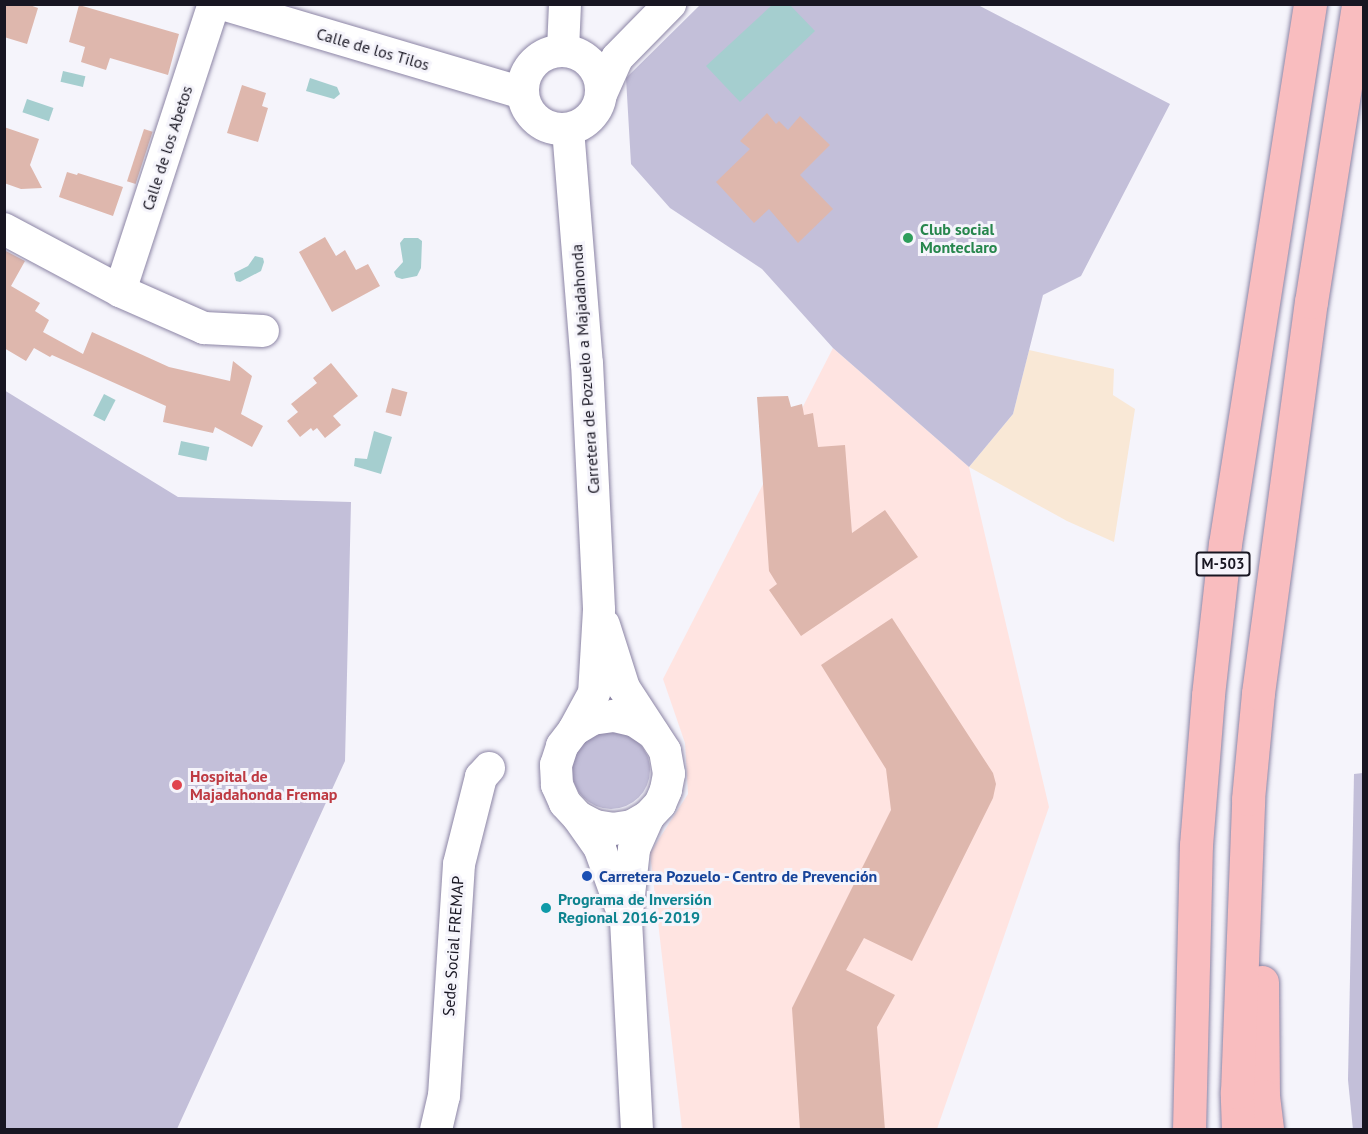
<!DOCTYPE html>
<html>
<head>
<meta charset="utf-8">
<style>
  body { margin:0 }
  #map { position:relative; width:1368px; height:1134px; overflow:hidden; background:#f5f4fb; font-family:"PT Sans",sans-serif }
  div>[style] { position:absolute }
  .commercial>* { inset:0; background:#ffe4e1 }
  .industrial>* { inset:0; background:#f9e8d6 }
  .green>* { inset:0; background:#c3bfd9 }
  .round { border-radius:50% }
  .water>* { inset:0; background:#a5cecf; transform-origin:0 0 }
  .building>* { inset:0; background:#deb7ad; transform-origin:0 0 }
  .roads { filter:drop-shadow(0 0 2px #8c85a5) drop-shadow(0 0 2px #8c85a5) }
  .minor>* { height:32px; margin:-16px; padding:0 16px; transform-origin:16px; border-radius:16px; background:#fff }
  .minor>.ring { margin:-16px; padding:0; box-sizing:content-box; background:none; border:32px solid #fff; border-radius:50% }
  .highway>* { height:33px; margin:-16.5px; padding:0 16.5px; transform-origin:16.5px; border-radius:16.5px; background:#f9bdbf }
  .dots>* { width:16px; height:16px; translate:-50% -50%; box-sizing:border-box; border:3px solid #f5f4fb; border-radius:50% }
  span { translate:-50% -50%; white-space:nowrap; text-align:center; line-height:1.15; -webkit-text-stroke:6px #f5f4fb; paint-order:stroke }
  .shield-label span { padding:2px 4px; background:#f5f4fb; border:2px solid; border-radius:4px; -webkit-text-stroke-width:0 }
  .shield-label { font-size:15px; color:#181622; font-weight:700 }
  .street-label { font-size:16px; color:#181622 }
  .leisure-label { font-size:16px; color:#27864d; font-weight:700 }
  .left { translate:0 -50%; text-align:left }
  .health-label { font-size:16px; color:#be3a42; font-weight:700 }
  .transit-label { font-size:16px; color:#164399; font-weight:700 }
  .culture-label { font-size:16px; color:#0d838f; font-weight:700 }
  .frame { position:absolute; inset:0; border:6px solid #181622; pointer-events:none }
</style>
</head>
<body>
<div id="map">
  <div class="commercial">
    <div style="clip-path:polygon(833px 348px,969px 467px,1049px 807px,937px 1129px,682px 1129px,650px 853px,688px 794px,685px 743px,663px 679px)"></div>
  </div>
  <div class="industrial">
    <div style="clip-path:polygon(1029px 350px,1114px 369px,1113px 395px,1135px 409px,1114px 542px,1067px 521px,969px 467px,1013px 414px)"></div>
  </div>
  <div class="green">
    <div style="clip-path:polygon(700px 5px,978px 5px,1170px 104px,1081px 276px,1043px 295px,1013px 414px,969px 467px,833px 348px,762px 269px,670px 208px,631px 164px,626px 78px)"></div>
    <div style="clip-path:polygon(4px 390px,178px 497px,351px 502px,345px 761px,177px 1129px,5px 1129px)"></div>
    <div class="round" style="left:572px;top:731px;width:78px;height:78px"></div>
    <div style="clip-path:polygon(1363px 773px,1364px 1129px,1353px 1130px,1348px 1080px,1354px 774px)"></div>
  </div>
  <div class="water">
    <div style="clip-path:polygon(772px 5px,790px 5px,815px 31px,740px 102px,706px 66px)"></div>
    <div style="left:63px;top:71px;width:23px;height:11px;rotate:13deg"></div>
    <div style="clip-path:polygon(310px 78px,337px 87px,340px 94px,334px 99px,306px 91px)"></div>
    <div style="left:27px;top:99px;width:28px;height:14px;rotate:19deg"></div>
    <div style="clip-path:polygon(404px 238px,418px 238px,422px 241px,421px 268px,417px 276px,402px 279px,396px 277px,394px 272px,403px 262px,400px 243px)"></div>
    <div style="clip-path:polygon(255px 256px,263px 258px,264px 262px,261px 271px,240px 282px,236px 281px,234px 273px,248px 266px)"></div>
    <div style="left:104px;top:394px;width:13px;height:24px;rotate:27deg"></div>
    <div style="clip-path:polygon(374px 431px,392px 437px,381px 474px,354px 466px,355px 458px,367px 459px)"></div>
    <div style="left:181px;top:441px;width:29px;height:14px;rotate:12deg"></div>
  </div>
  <div class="building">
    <div style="clip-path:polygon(4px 4px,27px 4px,38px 8px,27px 44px,4px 37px)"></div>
    <div style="clip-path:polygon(79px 5px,179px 34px,168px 75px,110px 58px,106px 70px,81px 62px,85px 47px,69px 42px)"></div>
    <div style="clip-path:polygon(242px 85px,266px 93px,262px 106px,268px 108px,258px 142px,227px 133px)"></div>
    <div style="clip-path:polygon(767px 113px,776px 124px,779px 121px,788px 130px,800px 116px,830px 145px,800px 175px,833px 209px,798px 243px,769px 209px,754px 223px,716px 182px,750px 149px,740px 141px)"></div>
    <div style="clip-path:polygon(4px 127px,39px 139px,30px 165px,42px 188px,21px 189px,4px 183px)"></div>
    <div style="left:144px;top:129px;width:9px;height:55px;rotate:18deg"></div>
    <div style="clip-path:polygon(67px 172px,77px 175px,78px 173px,123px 187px,113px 216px,59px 197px)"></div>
    <div style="clip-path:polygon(325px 237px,336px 256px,345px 250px,356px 270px,368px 264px,380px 286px,332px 312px,299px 252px)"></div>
    <div style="clip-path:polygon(4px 250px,25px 261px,11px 286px,40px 303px,35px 311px,49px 320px,43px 332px,83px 354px,92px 332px,169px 367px,230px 381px,233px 361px,252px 376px,241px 414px,263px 426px,252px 447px,215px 427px,213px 433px,163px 422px,166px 406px,52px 355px,50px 357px,34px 348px,26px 361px,4px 348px)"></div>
    <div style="clip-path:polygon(331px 363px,358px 396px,333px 416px,341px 425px,325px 438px,317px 428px,313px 431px,311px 428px,300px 437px,287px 421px,298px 412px,291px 404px,317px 383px,313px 378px)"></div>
    <div style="left:392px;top:388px;width:16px;height:25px;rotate:15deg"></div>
    <div style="clip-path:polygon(788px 396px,791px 407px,802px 404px,804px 415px,813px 413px,818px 447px,845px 445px,852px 533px,885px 510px,918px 557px,801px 636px,769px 590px,777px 584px,769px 571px,757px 397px)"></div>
    <div style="clip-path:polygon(892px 618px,993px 773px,996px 784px,993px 798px,912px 961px,864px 938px,846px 970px,895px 995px,877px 1027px,885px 1130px,800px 1130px,792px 1008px,891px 810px,886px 769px,821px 665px)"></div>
  </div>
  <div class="roads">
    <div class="minor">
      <div style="left:222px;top:4px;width:314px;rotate:16.5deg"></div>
      <div style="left:563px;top:50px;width:46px;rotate:-87.5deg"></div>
      <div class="ring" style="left:523px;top:51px;width:46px;height:46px"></div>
      <div style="left:602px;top:92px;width:37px;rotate:-66deg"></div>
      <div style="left:617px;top:58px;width:76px;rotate:-45.5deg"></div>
      <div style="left:568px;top:129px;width:235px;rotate:85.4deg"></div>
      <div style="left:587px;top:363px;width:247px;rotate:87.2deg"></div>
      <div style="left:599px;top:610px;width:83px;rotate:93.4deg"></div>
      <div style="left:594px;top:693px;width:42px;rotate:118.4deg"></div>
      <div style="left:4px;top:229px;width:132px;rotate:28.1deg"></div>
      <div style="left:120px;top:291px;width:92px;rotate:23.8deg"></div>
      <div style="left:204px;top:328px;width:59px;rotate:2.9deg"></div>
      <div style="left:120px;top:291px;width:302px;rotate:-71.9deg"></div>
      <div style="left:604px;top:625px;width:66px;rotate:72.4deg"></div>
      <div style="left:624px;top:688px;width:75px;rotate:56.9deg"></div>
      <div style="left:665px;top:751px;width:23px;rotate:80deg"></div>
      <div style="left:669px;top:774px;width:16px;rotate:101deg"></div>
      <div style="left:666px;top:790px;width:15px;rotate:113deg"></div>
      <div style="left:660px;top:804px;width:16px;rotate:133deg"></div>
      <div style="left:649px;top:816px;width:20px;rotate:150deg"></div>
      <div style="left:632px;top:826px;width:18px;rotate:171deg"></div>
      <div style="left:614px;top:829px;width:19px;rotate:-171deg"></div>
      <div style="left:595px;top:826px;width:19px;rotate:-152deg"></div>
      <div style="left:578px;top:817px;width:19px;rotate:-133deg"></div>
      <div style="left:565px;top:803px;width:20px;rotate:-114deg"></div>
      <div style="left:557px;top:785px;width:20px;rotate:-93deg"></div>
      <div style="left:556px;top:765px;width:20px;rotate:-72deg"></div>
      <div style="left:562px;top:746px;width:20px;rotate:-53deg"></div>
      <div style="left:574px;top:730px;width:21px;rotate:-31deg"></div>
      <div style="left:592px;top:719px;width:22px;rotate:-8deg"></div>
      <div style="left:614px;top:716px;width:22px;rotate:13deg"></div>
      <div style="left:635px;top:721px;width:22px;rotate:34deg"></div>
      <div style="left:578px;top:817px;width:39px;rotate:55deg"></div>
      <div style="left:600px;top:849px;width:68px;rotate:70.2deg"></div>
      <div style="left:436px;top:1130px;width:35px;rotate:-77deg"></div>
      <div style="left:444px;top:1096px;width:232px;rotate:-86.3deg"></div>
      <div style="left:459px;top:864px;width:90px;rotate:-75.8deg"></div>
      <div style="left:481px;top:777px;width:12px;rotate:-48deg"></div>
      <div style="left:637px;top:1130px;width:208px;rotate:-93deg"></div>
      <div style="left:626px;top:922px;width:73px;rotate:-83.7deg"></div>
      <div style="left:634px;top:849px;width:36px;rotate:-66deg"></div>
    </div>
    <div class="highway">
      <div style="left:1262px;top:982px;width:114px;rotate:89.5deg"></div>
      <div style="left:1263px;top:1096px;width:34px;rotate:83deg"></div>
      <div style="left:1189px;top:1130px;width:285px;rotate:-88.6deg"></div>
      <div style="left:1196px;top:845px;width:150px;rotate:-85.4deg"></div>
      <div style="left:1208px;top:695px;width:152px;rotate:-83.6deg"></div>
      <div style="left:1225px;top:544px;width:547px;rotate:-81.05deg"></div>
      <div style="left:1238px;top:1130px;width:38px;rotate:-92deg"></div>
      <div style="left:1237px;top:1092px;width:293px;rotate:-87.8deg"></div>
      <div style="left:1248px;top:799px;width:106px;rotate:-84.6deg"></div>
      <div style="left:1258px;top:693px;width:395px;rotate:-82.3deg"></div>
      <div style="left:1311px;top:302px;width:302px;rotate:-81deg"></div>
    </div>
  </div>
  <div class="dots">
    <div style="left:908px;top:238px;background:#2e9e5b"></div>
    <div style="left:177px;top:785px;background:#e0444e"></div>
    <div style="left:587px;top:876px;background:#1a4fb4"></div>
    <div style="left:546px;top:908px;background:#0f9aa8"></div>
  </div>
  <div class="shield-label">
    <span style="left:1223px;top:564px">M-503</span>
  </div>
  <div class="street-label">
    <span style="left:373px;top:49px;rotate:16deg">Calle de los Tilos</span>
    <span style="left:167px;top:148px;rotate:-72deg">Calle de los Abetos</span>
    <span style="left:585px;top:369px;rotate:-94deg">Carretera de Pozuelo a Majadahonda</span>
    <span style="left:453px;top:946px;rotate:-86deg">Sede Social FREMAP</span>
  </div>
  <div class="leisure-label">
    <span class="left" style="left:920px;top:238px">Club social<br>Monteclaro</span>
  </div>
  <div class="health-label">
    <span class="left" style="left:190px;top:785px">Hospital de<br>Majadahonda Fremap</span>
  </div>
  <div class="transit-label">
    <span class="left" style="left:599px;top:876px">Carretera Pozuelo - Centro de Prevención</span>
  </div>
  <div class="culture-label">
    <span class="left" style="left:558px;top:908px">Programa de Inversión<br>Regional 2016-2019</span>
  </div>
  <div class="frame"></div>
</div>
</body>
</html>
